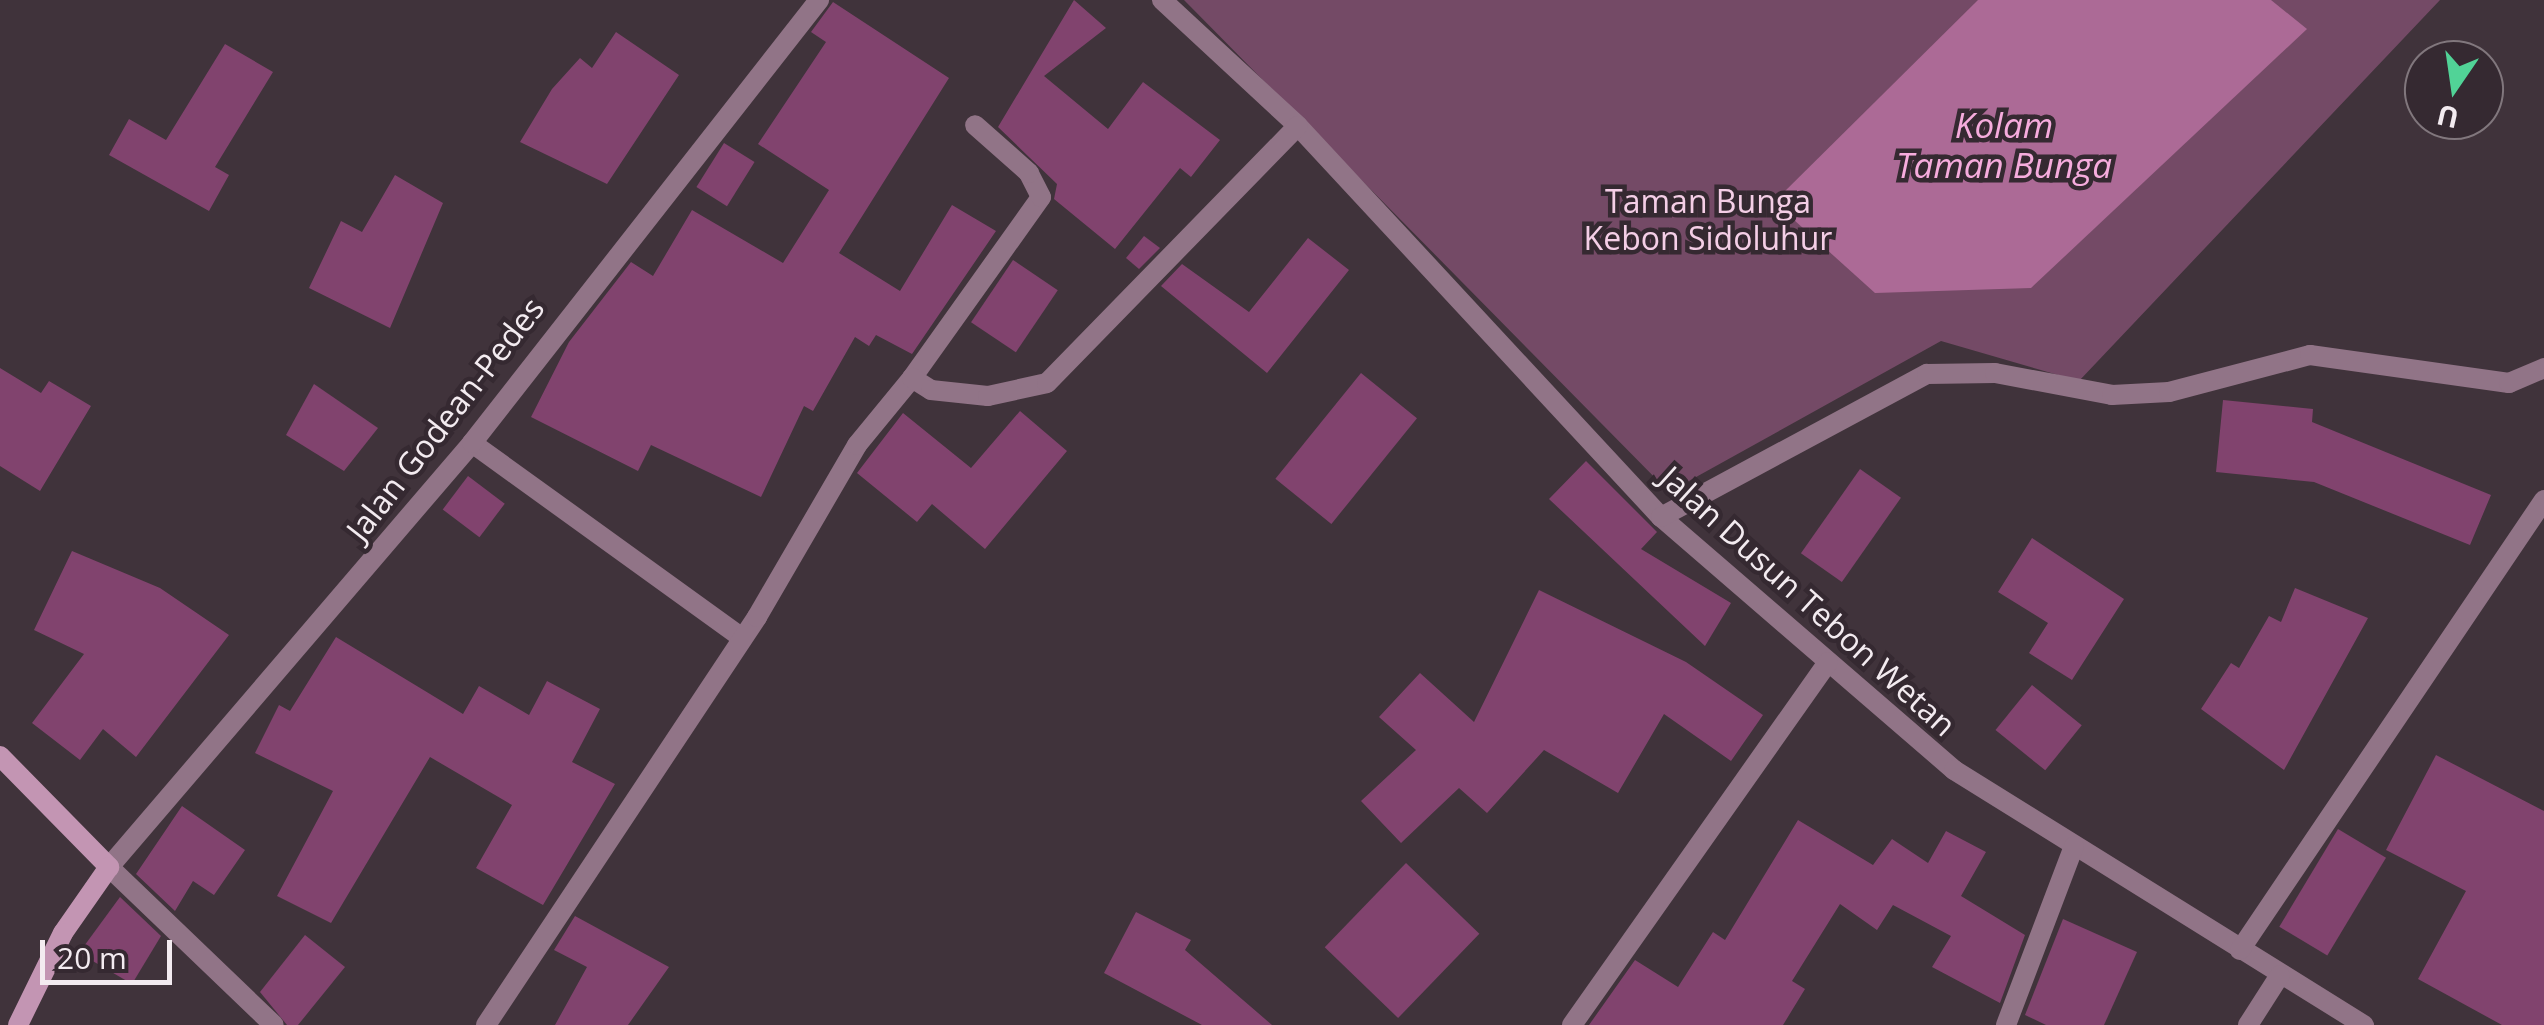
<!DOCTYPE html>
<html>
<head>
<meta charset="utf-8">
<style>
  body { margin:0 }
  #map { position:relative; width:2544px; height:1025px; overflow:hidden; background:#40333b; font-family:"Open Sans",sans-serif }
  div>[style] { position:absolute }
  .green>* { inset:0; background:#744a66 }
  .water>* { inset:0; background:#ac6a96 }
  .building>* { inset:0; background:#81436e; transform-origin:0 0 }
  .service>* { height:20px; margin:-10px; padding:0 10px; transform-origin:10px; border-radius:10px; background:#917487 }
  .minor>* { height:20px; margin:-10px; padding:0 10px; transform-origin:10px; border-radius:10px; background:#917487 }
  .tertiary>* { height:20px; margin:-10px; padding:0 10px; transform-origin:10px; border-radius:10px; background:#917487 }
  .secondary>* { height:20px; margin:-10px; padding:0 10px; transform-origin:10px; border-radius:10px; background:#c395b3 }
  span { translate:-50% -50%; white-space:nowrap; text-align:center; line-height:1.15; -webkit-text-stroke:9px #352931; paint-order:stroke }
  .park-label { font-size:32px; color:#f4cee6 }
  .street-label { font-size:32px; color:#f3ebf0 }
  .water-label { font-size:35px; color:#f6acdd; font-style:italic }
  .north { position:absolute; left:2404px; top:40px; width:100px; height:100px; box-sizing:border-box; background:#352931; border:2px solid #81777d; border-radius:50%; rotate:193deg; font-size:28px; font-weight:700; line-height:40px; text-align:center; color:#f3ebf0 }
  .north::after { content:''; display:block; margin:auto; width:35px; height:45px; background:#51d397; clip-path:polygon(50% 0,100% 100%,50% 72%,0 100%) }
  .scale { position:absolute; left:40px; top:940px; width:132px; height:45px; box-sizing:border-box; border:5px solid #f3ebf0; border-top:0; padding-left:12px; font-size:30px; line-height:35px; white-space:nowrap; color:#f3ebf0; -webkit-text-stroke:8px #352931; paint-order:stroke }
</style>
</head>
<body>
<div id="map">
  <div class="green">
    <div style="clip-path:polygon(1184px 0,2440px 0,2079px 381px,1941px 341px,1669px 492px)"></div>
  </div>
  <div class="water">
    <div style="clip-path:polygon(1978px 0,2271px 0,2307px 29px,2031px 288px,1875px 293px,1774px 202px)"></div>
  </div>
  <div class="building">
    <div style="clip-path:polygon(1074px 0,1106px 28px,1044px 76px,1108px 129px,1143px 82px,1220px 140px,1191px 177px,1180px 168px,1115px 249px,1054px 199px,1057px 184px,998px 127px)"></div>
    <div style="clip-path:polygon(833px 2px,949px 78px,839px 253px,900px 291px,952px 205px,996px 231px,912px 354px,876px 335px,869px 346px,855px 337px,813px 411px,804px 406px,761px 497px,651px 445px,638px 471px,531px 417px,569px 342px,631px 262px,653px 276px,692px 210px,783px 263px,829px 190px,758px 144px,826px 42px,811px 32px)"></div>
    <div style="clip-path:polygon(616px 32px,679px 75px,607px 184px,520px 142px,552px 89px,580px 58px,592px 68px)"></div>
    <div style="clip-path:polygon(225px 44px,273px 72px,215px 167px,229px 175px,209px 211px,109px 155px,129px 119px,166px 140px)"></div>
    <div style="left:724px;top:143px;width:36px;height:52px;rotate:32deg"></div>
    <div style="clip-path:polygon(395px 175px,443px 203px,390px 328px,309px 288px,341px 221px,362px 232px)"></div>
    <div style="clip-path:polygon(1144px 236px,1160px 248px,1139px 269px,1126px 258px)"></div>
    <div style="clip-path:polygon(1308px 238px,1349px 270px,1267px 373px,1161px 286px,1182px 264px,1249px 312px)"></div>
    <div style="left:1013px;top:260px;width:54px;height:75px;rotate:34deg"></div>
    <div style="clip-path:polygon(0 368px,41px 393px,49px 381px,91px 406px,40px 491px,0 466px)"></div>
    <div style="left:1361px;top:373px;width:72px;height:136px;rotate:39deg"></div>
    <div style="clip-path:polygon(314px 384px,378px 428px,344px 471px,286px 435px)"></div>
    <div style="clip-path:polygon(2223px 400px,2313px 409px,2312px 422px,2491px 495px,2470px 545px,2314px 482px,2216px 472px)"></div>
    <div style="clip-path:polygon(1020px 411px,1067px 451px,985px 549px,932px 504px,917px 522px,857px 473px,903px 413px,971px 468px)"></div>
    <div style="clip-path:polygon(1586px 461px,1657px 532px,1641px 549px,1731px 603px,1705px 646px,1549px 499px)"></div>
    <div style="left:1860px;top:469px;width:50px;height:103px;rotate:35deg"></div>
    <div style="left:468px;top:476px;width:46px;height:42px;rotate:37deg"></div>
    <div style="clip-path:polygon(2032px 538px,2124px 599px,2072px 680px,2029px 653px,2048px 623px,1998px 592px)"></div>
    <div style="clip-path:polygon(72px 551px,160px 588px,229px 635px,136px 757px,103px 729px,80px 760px,32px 723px,84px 654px,34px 630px)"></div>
    <div style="clip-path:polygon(2295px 588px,2368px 618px,2284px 770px,2201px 709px,2231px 663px,2239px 668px,2269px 616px,2281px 622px)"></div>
    <div style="clip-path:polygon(1539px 590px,1686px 662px,1763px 715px,1731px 761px,1664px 714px,1618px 793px,1544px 750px,1487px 813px,1459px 788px,1401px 843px,1361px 801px,1416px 750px,1379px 717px,1420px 673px,1474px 722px)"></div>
    <div style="clip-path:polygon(336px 637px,463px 714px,479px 686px,529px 715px,547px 681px,600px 709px,572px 762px,615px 784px,543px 905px,476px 868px,512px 805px,430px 757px,331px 923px,277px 896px,333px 791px,255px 753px,279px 705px,290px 711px)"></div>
    <div style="left:2032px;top:685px;width:64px;height:58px;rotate:39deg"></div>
    <div style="clip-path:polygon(2436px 755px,2544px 811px,2544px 1025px,2502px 1025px,2418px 979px,2466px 891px,2386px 850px)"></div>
    <div style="clip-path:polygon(182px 806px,245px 850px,214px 895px,193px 881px,175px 911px,136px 874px)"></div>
    <div style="clip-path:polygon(1798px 820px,1873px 865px,1892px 839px,1928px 863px,1946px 831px,1986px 852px,1961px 896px,2025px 935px,2000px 1003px,1932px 967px,1951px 936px,1893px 905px,1877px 930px,1840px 904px,1792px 981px,1805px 989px,1783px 1025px,1589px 1025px,1635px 960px,1678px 987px,1713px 932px,1725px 940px)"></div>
    <div style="left:2338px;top:829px;width:56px;height:114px;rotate:31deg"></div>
    <div style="left:1406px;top:863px;width:102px;height:117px;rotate:44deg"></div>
    <div style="clip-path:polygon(120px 897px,161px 936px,132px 984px,79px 953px)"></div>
    <div style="clip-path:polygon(1136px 912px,1191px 940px,1185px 950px,1272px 1025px,1202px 1025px,1104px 973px)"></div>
    <div style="clip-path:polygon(575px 916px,669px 967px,628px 1025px,555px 1025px,587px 967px,554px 950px)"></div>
    <div style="clip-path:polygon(2063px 919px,2137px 952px,2104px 1025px,2046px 1025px,2025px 1015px)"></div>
    <div style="clip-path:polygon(305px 935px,345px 967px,298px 1025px,287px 1025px,260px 992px)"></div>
  </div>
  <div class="service">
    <div style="left:472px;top:443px;width:333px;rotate:35.8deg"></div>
  </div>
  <div class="minor">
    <div style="left:1162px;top:0;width:185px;rotate:42.8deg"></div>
    <div style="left:1298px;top:126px;width:534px;rotate:47.13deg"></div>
    <div style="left:1661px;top:517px;width:387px;rotate:40.8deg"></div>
    <div style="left:1954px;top:770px;width:483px;rotate:31.9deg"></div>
    <div style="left:912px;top:378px;width:222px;rotate:-54.5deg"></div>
    <div style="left:1041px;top:197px;width:27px;rotate:-117deg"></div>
    <div style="left:1029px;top:173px;width:72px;rotate:-138.4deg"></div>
    <div style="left:1661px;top:517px;width:302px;rotate:-28.3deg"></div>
    <div style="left:1927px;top:374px;width:68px;rotate:-0.8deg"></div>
    <div style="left:1995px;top:373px;width:119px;rotate:10.6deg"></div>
    <div style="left:2112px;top:395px;width:57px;rotate:-3deg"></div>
    <div style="left:2169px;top:392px;width:146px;rotate:-14.7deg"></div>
    <div style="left:2310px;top:355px;width:201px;rotate:8deg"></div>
    <div style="left:2509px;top:383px;width:38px;rotate:-23deg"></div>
    <div style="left:109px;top:867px;width:228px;rotate:43.8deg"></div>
    <div style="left:2240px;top:950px;width:543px;rotate:-55.96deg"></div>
    <div style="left:486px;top:1025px;width:490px;rotate:-56.4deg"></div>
    <div style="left:757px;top:617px;width:199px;rotate:-59.8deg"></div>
    <div style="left:857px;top:445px;width:87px;rotate:-50.6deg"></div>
    <div style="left:912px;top:378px;width:22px;rotate:32deg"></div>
    <div style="left:931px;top:390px;width:57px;rotate:6deg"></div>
    <div style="left:988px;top:396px;width:60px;rotate:-12.4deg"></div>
    <div style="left:1047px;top:383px;width:359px;rotate:-45.7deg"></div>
    <div style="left:1572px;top:1025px;width:444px;rotate:-54.8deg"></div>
    <div style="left:2006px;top:1025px;width:191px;rotate:-69.2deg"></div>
    <div style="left:2248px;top:1025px;width:59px;rotate:-57.4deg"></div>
  </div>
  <div class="tertiary">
    <div style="left:109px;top:867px;width:558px;rotate:-49.43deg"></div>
    <div style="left:472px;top:443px;width:563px;rotate:-51.93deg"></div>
  </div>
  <div class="secondary">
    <div style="left:0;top:756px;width:156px;rotate:45.5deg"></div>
    <div style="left:109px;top:867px;width:80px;rotate:124.9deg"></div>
    <div style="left:63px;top:933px;width:102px;rotate:116.1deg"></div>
  </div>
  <div class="park-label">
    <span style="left:1708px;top:220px">Taman Bunga<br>Kebon Sidoluhur</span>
  </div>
  <div class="street-label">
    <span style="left:445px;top:419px;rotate:-52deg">Jalan Godean-Pedes</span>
    <span style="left:1808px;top:601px;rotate:42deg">Jalan Dusun Tebon Wetan</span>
  </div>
  <div class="water-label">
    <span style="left:2004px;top:145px">Kolam<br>Taman Bunga</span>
  </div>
  <div class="north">U</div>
  <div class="scale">20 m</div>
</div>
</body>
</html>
